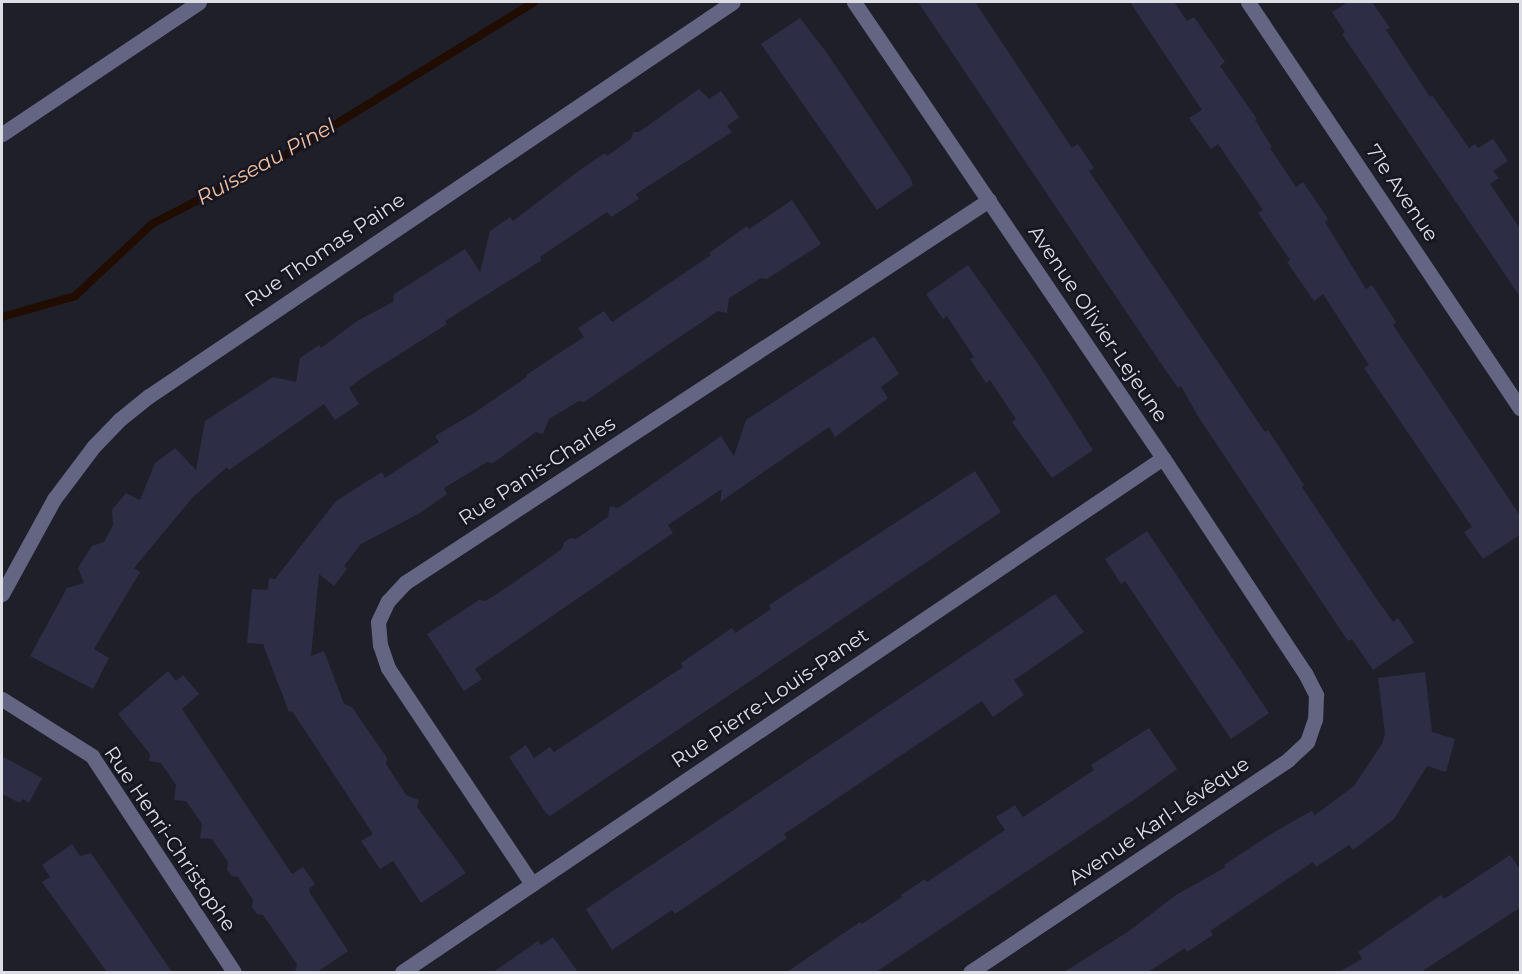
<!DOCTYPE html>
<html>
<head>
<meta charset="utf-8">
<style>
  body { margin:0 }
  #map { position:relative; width:1522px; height:974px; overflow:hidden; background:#1f1f2a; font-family:Montserrat,sans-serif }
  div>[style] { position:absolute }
  .stream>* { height:8px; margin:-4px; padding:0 4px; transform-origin:4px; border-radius:4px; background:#200c01 }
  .building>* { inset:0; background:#2d2d45 }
  .minor>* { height:15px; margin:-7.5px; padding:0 7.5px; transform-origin:7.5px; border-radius:7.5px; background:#646583 }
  span { translate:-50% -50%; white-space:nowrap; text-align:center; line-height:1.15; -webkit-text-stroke:5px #151621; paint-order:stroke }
  .street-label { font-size:20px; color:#dcdde5 }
  .water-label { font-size:21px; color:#f2c09f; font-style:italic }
  .frame { position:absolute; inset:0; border:3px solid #dcdde5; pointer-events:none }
</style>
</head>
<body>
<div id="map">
  <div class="stream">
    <div style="left:2px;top:317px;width:76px;rotate:-16deg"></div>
    <div style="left:75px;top:296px;width:105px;rotate:-43.1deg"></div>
    <div style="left:152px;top:224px;width:154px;rotate:-27.4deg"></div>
    <div style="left:289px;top:153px;width:288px;rotate:-31.6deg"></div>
  </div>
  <div class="building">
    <div style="clip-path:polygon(918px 2px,975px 2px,1072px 148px,1078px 144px,1094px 168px,1089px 171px,1265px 432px,1268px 430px,1304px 485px,1302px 487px,1376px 598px,1393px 622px,1398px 618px,1414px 642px,1373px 670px,1352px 639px,1348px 641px,1199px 418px,1181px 386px,1178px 388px,1166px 371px)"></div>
    <div style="clip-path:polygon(1130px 2px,1174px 2px,1187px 21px,1194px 17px,1225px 62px,1220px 66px,1257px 119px,1255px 120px,1272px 147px,1270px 148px,1296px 187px,1303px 182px,1328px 219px,1325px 222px,1366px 289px,1372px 285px,1396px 322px,1393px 325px,1521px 517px,1521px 534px,1483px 559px,1464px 532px,1472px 527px,1364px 368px,1369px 365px,1323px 294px,1314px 301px,1287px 262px,1290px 260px,1258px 213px,1263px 210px,1218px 144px,1211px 149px,1189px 118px,1202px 110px)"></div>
    <div style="clip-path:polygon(1348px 2px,1372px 2px,1390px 28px,1386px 30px,1430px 97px,1432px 95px,1469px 148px,1475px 144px,1478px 148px,1493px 139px,1508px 161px,1493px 171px,1499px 178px,1490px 184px,1521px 230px,1521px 298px,1342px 34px,1345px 32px,1332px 12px)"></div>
    <div style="clip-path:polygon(800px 18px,827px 53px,910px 177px,913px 185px,877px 210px,761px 44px)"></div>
    <div style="clip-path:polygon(699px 89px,709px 99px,721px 91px,739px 117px,727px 126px,732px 132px,636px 194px,639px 199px,611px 217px,607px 212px,540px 257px,542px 260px,445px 321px,447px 324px,362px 378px,349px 388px,359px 404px,335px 420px,324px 404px,229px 470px,227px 467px,193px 497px,134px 568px,140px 572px,94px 649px,109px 658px,93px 689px,30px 656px,67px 588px,84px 583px,78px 568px,92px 546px,104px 542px,113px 525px,112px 510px,126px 493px,140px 500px,155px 463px,175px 448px,196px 470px,205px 421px,273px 377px,296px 382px,300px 358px,319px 345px,321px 348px,357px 321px,393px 302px,394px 294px,465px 249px,480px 272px,490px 231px,510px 217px,513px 221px,584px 167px,605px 153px,607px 156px,631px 139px,633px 132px,639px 132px)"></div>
    <div style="clip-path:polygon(792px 200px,821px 244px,767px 279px,761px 278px,729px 298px,727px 313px,718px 311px,584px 402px,579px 401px,549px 419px,543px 434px,536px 432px,493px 463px,487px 462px,444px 488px,447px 494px,420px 513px,361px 544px,344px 566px,347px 569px,334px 586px,319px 574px,311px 656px,324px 651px,344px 704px,352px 707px,387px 758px,386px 764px,406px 795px,419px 800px,417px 807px,466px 873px,421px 903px,393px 861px,380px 869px,361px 841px,373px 834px,292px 711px,289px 712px,263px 644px,247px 643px,252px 589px,268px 590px,269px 578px,275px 579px,336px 501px,382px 472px,385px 478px,439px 442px,435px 436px,474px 413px,527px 377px,526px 375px,584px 337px,578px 328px,604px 311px,612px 322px,711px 255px,709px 253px,747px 226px,749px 229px)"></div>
    <div style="clip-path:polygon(968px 265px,1036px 361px,1093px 450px,1052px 478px,1012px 422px,1016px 419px,990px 380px,986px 383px,970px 359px,974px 357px,947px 316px,943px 319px,926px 294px)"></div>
    <div style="clip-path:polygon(874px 336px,899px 374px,881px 387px,888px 398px,835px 437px,829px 427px,720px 502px,722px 489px,668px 525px,673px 533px,475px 669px,482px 679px,464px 691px,427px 634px,479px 600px,485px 601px,497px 594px,562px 549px,564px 542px,571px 538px,576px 539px,608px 517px,610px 506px,618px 508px,721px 436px,734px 456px,746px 420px)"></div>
    <div style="clip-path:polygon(975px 471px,1001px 512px,550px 816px,545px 812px,509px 757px,526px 745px,534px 758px,550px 747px,554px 752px,683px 667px,681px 663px,732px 628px,735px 633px,771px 609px,769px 605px)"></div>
    <div style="clip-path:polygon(1147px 531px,1269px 713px,1231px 739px,1125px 581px,1121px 584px,1105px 559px)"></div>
    <div style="clip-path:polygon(1055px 594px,1084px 632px,1014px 680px,1024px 695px,993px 717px,982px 701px,784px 834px,787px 838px,727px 879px,675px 914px,672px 910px,612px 950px,586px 909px)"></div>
    <div style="clip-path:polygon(168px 671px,176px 681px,183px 675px,199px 694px,182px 709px,292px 874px,303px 867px,315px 884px,309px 889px,310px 893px,348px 951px,317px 972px,295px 972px,297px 964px,263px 915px,257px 914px,252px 907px,253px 900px,238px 877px,232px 876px,227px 870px,228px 862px,212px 839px,200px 838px,202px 824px,186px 801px,174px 800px,176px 785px,161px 763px,149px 761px,150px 754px,118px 714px)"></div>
    <div style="clip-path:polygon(1425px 672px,1432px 732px,1455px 739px,1446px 772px,1427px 766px,1394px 819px,1353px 850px,1349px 845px,1316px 867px,1313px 862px,1210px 931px,1213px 935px,1187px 952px,1185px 948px,1148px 972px,1064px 972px,1129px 931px,1176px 895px,1226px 867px,1224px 865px,1271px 834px,1304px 815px,1312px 811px,1315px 815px,1354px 786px,1382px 744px,1385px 734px,1378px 678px)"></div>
    <div style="clip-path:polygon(1149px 728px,1177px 769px,1138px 797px,876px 972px,787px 972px,860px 922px,862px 924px,902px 897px,901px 895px,925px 879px,927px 882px,1005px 830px,996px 817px,1015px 805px,1023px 817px,1094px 770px,1091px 765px)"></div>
    <div style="clip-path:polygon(2px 756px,42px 778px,29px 803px,23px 799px,20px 803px,2px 794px)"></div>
    <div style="clip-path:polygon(72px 844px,80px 856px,91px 853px,172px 972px,107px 972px,42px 882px,50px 877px,42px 865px)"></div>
    <div style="clip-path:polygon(1510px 855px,1521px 871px,1521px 907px,1421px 972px,1339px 972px,1362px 959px,1358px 952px,1441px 895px,1444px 899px)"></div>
    <div style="clip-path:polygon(553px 937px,578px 972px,493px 972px,538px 941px,541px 945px)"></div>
  </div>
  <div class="minor">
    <div style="left:854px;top:2px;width:551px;rotate:55.88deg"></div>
    <div style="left:1163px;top:458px;width:258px;rotate:56.6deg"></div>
    <div style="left:1305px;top:673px;width:25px;rotate:63deg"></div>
    <div style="left:1316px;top:695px;width:24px;rotate:92deg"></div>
    <div style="left:1315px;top:719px;width:24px;rotate:109deg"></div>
    <div style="left:1307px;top:742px;width:26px;rotate:137deg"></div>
    <div style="left:1288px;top:760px;width:382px;rotate:146.3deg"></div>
    <div style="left:1248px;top:2px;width:489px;rotate:56.2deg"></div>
    <div style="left:2px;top:134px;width:237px;rotate:-33.8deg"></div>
    <div style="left:2px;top:594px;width:108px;rotate:-61.3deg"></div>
    <div style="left:54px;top:499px;width:66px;rotate:-53deg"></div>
    <div style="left:94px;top:446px;width:36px;rotate:-46deg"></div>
    <div style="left:119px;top:420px;width:38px;rotate:-39deg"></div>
    <div style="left:149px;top:396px;width:704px;rotate:-34.01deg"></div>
    <div style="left:2px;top:699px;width:107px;rotate:32.3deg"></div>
    <div style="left:92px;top:756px;width:258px;rotate:56.7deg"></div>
    <div style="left:532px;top:884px;width:260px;rotate:-123.7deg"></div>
    <div style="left:388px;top:668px;width:24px;rotate:-109deg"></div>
    <div style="left:380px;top:645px;width:23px;rotate:-95deg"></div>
    <div style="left:378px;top:622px;width:23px;rotate:-65deg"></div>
    <div style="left:388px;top:601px;width:26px;rotate:-47deg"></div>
    <div style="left:406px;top:582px;width:697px;rotate:-33.23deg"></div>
    <div style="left:402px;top:972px;width:918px;rotate:-34.04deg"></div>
  </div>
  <div class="street-label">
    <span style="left:1402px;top:193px;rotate:56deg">71e Avenue</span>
    <span style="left:325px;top:250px;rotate:-34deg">Rue Thomas Paine</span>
    <span style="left:1098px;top:324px;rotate:56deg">Avenue Olivier-Lejeune</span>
    <span style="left:537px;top:471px;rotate:-33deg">Rue Panis-Charles</span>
    <span style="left:770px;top:698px;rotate:-34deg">Rue Pierre-Louis-Panet</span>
    <span style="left:1159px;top:821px;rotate:-34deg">Avenue Karl-Lévêque</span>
    <span style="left:170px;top:839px;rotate:56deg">Rue Henri-Christophe</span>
  </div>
  <div class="water-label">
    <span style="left:266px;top:162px;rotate:-29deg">Ruisseau Pinel</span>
  </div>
  <div class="frame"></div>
</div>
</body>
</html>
